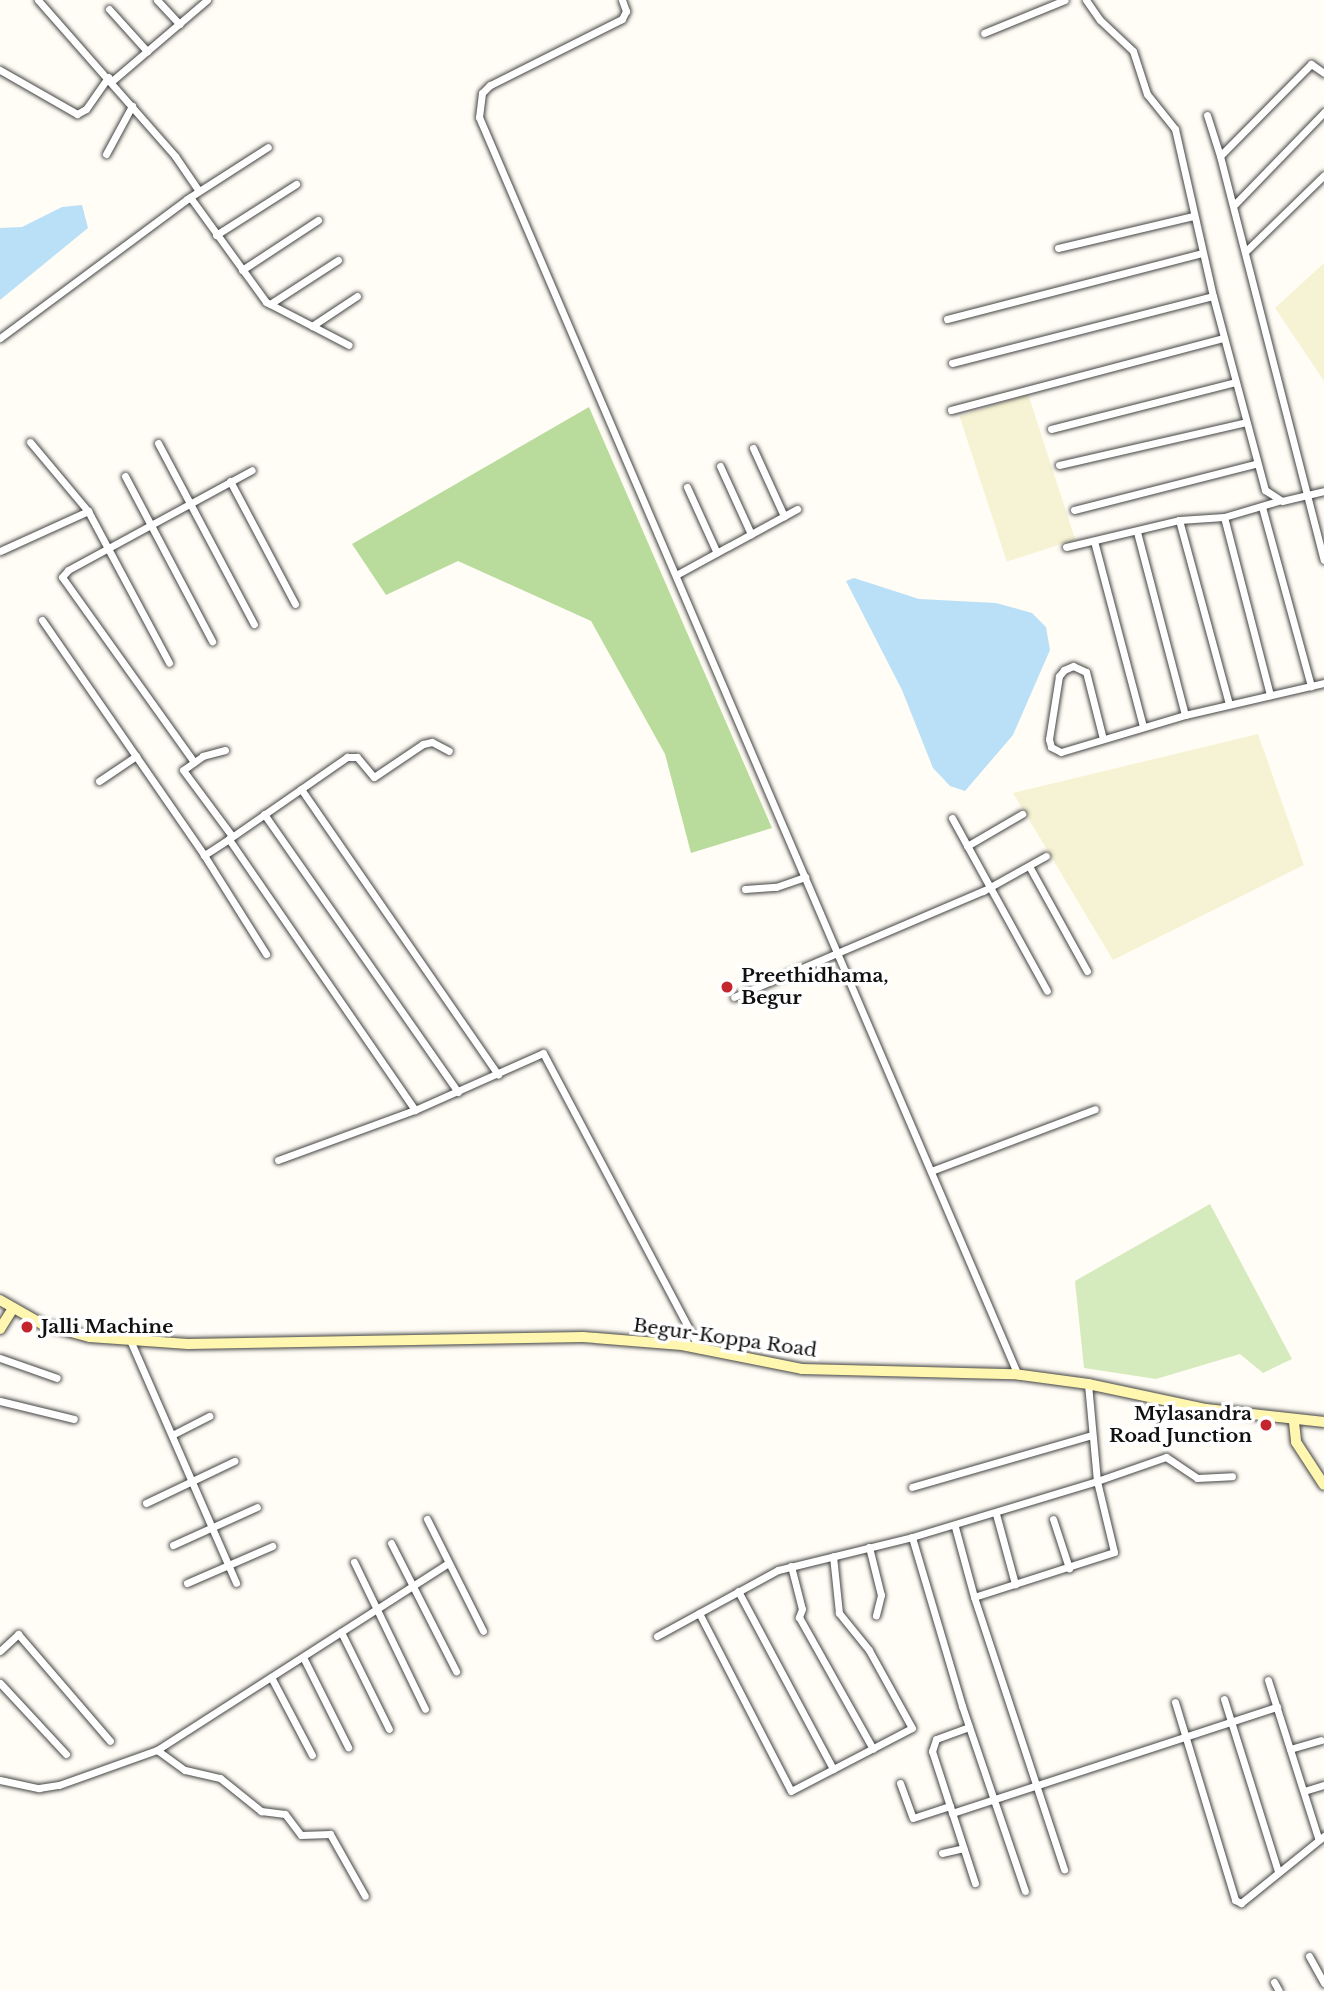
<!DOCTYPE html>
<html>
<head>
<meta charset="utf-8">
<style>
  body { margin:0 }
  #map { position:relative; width:1324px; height:1991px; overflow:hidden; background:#fffdf5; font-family:"Libre Baskerville",serif }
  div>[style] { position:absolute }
  .farmland>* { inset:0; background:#f6f3d4; transform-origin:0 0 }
  .green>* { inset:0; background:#d5ebbd }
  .forest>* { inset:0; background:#b9dc9c }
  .water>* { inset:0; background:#b9e0f7 }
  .roads { filter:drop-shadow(0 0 2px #444) drop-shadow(0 0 2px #444) }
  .street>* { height:7px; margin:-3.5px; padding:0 3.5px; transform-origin:3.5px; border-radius:3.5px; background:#fff }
  .secondary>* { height:10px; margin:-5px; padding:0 5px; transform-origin:5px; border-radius:5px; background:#fff6b0 }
  .dots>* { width:19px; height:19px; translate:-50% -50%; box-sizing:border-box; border:4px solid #fff; border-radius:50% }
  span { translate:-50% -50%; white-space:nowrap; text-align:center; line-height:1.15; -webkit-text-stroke:7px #fff; paint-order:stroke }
  .poi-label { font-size:19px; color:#111; font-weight:700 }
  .left { translate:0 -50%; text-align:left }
  .right { translate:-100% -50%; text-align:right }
  .street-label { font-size:19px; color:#111 }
</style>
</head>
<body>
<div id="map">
  <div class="farmland">
    <div style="clip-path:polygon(1324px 263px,1324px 381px,1275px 308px)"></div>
    <div style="left:1028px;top:394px;width:153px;height:72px;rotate:72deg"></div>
    <div style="clip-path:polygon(1258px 734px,1304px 865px,1113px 960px,1013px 793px)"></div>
  </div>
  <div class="green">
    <div style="clip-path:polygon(1210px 1204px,1292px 1359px,1263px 1373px,1240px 1354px,1156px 1379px,1084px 1368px,1075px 1281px)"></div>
  </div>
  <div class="forest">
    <div style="clip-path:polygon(589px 407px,772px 828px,691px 853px,665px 754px,591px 621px,458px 561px,386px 595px,352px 544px)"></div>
  </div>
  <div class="water">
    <div style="clip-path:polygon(82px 205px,88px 228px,0 300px,0 228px,22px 227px,62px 207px)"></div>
    <div style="clip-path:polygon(854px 578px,919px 599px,996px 603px,1032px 613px,1046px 627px,1050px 650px,1013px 735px,965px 791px,950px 786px,933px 768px,902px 690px,846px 581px)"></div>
  </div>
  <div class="roads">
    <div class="street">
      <div style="left:38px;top:0;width:208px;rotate:48.7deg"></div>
      <div style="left:175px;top:156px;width:42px;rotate:55.6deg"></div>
      <div style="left:157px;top:0;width:33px;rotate:47deg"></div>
      <div style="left:622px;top:0;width:12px;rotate:70deg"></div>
      <div style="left:626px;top:11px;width:9px;rotate:117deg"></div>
      <div style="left:622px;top:19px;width:148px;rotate:153.4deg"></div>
      <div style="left:490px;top:85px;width:11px;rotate:135deg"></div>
      <div style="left:482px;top:93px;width:24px;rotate:97deg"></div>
      <div style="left:479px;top:117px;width:1369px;rotate:66.81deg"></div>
      <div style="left:1086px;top:0;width:24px;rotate:55deg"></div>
      <div style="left:1100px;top:20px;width:45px;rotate:43.2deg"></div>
      <div style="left:1133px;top:51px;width:45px;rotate:72deg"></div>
      <div style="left:1147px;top:94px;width:45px;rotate:51.3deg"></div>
      <div style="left:1175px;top:129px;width:171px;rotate:77.2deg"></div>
      <div style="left:1213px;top:296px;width:201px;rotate:75deg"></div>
      <div style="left:1265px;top:490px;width:20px;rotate:33deg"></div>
      <div style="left:1282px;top:501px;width:43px;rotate:-13.4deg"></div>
      <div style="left:109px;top:9px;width:57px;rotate:47.9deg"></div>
      <div style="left:984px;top:33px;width:87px;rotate:-22.2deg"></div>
      <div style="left:0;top:70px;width:89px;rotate:29.7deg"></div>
      <div style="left:77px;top:114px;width:10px;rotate:-29deg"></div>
      <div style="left:86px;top:109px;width:39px;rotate:-55deg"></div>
      <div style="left:1324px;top:73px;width:16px;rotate:-145deg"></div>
      <div style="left:1311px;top:64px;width:129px;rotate:134.7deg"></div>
      <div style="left:1220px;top:156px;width:417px;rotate:75.6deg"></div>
      <div style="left:112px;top:81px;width:125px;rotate:-40.5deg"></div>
      <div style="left:1207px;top:115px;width:43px;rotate:72.4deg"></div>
      <div style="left:106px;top:154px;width:55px;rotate:-61.6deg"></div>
      <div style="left:190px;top:197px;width:130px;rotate:54.1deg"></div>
      <div style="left:266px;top:302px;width:93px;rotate:27.4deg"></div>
      <div style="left:1235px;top:204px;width:128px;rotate:-45.9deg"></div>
      <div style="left:216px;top:235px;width:95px;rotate:-32.5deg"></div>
      <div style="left:1058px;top:248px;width:139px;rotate:-13.3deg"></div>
      <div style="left:1247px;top:250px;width:107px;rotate:-44.2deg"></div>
      <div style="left:242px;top:270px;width:91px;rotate:-33.3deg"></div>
      <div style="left:270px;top:304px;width:81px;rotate:-32.9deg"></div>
      <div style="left:947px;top:319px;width:263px;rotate:-14.5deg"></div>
      <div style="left:312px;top:326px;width:54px;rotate:-33.7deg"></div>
      <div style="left:0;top:338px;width:233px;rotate:-36.6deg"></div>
      <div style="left:187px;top:199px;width:96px;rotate:-32.7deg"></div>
      <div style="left:952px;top:363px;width:269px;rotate:-14.4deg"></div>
      <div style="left:951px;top:410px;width:282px;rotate:-14.8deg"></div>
      <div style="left:1051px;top:429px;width:190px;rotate:-14.3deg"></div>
      <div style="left:30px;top:442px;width:90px;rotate:50deg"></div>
      <div style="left:88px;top:511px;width:172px;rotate:61.9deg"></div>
      <div style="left:158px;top:443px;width:205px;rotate:62.1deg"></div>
      <div style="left:753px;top:448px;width:75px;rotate:65.5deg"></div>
      <div style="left:1059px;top:465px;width:192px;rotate:-12.9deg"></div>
      <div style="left:720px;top:466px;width:75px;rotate:65.5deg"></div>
      <div style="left:125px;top:476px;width:187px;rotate:62.2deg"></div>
      <div style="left:230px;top:481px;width:139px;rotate:62.1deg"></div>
      <div style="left:687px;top:487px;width:72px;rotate:65.6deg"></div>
      <div style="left:1262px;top:507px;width:186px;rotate:74.7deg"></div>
      <div style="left:1074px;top:510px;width:187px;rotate:-14.3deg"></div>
      <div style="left:1224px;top:517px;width:184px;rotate:75.5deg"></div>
      <div style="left:1179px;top:520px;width:191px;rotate:74.8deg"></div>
      <div style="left:1137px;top:532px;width:189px;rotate:75.3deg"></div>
      <div style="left:1094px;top:541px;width:191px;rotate:75.2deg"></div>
      <div style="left:1066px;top:547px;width:116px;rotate:-13.4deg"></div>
      <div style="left:1179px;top:520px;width:45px;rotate:-3.8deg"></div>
      <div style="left:1224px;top:517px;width:56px;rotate:-16.5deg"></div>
      <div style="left:0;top:551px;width:97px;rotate:-24.4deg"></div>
      <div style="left:676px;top:575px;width:138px;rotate:-28.6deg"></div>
      <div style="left:42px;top:620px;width:285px;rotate:55.4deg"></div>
      <div style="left:1103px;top:739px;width:69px;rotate:-104.2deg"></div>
      <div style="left:1086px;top:672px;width:14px;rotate:-155deg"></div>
      <div style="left:1073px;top:666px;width:10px;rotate:156deg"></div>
      <div style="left:1064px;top:670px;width:8px;rotate:130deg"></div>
      <div style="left:1059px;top:676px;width:64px;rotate:99deg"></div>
      <div style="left:1049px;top:739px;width:8px;rotate:76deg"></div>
      <div style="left:1051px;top:747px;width:11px;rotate:27deg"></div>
      <div style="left:1061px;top:752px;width:129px;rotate:-16.6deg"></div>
      <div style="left:1185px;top:715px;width:143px;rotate:-13deg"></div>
      <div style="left:225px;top:750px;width:23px;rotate:165deg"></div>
      <div style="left:203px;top:756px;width:24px;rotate:145deg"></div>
      <div style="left:183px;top:770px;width:82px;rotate:53.4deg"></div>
      <div style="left:194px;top:762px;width:227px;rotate:-125.5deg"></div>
      <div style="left:62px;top:577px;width:9px;rotate:-49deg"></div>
      <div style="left:68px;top:570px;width:209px;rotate:-28.5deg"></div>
      <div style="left:99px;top:781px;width:45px;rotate:-34deg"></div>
      <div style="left:301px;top:789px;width:347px;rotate:55.4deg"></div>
      <div style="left:264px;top:814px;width:339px;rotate:55.1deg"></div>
      <div style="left:952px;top:818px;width:197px;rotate:61.2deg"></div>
      <div style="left:229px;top:839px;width:30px;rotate:147deg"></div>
      <div style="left:204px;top:855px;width:117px;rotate:57.9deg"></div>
      <div style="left:967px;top:846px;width:64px;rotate:-30.2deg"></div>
      <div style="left:1029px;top:866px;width:120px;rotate:61.1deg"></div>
      <div style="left:745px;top:889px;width:31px;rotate:-4deg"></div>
      <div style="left:776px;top:887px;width:31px;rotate:-19deg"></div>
      <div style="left:734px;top:997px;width:271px;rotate:-23.1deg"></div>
      <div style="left:983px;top:891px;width:72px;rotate:-29.1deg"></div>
      <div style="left:415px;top:1110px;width:329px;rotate:-124.5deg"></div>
      <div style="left:229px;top:839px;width:144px;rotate:-34.8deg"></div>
      <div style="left:347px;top:757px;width:10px"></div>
      <div style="left:357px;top:757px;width:26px;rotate:50deg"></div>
      <div style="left:374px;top:777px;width:59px;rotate:-34deg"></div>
      <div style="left:423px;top:744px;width:9px;rotate:-13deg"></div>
      <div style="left:432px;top:742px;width:19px;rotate:28deg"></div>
      <div style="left:278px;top:1160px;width:146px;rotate:-20.1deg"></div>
      <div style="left:415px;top:1110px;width:140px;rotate:-24deg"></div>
      <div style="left:543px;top:1053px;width:335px;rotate:62.1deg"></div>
      <div style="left:931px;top:1171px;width:175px;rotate:-20.7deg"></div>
      <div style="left:130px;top:1340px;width:265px;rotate:66.4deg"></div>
      <div style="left:0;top:1358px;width:60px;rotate:19.3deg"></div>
      <div style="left:0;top:1401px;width:76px;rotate:13.7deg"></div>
      <div style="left:172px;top:1435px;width:42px;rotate:-27.2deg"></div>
      <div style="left:912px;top:1487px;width:187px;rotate:-16.1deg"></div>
      <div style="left:146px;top:1503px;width:98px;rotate:-25.5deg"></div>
      <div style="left:996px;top:1514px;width:73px;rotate:74.8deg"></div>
      <div style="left:427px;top:1519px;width:125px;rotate:63.4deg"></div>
      <div style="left:1053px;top:1519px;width:52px;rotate:71.9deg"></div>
      <div style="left:955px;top:1527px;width:73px;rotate:74.8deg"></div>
      <div style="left:974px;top:1597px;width:147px;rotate:-17.8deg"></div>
      <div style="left:1114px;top:1552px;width:73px;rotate:-103.5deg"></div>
      <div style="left:1097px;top:1481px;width:73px;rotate:-19.2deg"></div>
      <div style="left:1166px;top:1457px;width:37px;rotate:34deg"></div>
      <div style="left:1197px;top:1478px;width:35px;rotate:-3deg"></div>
      <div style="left:391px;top:1543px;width:144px;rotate:63.1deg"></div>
      <div style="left:173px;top:1545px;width:92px;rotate:-24.3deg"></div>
      <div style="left:869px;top:1547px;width:49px;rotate:76deg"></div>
      <div style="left:881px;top:1595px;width:21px;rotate:104deg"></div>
      <div style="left:354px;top:1562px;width:163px;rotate:64.2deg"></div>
      <div style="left:791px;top:1566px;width:44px;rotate:75.7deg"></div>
      <div style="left:802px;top:1609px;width:9px;rotate:111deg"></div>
      <div style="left:799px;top:1617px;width:151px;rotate:60.7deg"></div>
      <div style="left:187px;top:1583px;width:93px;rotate:-23.5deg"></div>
      <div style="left:738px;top:1591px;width:202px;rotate:61.9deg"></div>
      <div style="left:974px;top:1597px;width:287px;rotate:71.7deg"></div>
      <div style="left:699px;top:1613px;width:200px;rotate:62.7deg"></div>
      <div style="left:791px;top:1791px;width:136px;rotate:-27.5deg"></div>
      <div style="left:912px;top:1728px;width:89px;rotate:-118.9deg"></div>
      <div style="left:869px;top:1650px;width:48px;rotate:-129deg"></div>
      <div style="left:839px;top:1613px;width:57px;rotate:-96deg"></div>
      <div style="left:341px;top:1632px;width:108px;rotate:63.7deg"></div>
      <div style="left:657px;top:1636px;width:138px;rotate:-28.6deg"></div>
      <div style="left:778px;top:1570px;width:138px;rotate:-13.8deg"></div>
      <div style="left:0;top:1651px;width:25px;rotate:-43deg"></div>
      <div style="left:18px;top:1634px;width:141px;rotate:49.3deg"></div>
      <div style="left:303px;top:1657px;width:101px;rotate:63.4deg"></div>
      <div style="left:271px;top:1677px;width:88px;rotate:62.3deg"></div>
      <div style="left:1268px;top:1680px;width:166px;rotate:72.4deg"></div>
      <div style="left:0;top:1683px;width:97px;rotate:47.1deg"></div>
      <div style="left:1224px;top:1699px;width:180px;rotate:72.6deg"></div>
      <div style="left:1175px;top:1702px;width:207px;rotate:73.1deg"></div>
      <div style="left:1235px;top:1900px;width:7px;rotate:27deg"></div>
      <div style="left:1241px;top:1903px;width:107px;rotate:-38.9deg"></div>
      <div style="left:969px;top:1727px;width:35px;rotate:160deg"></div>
      <div style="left:936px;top:1739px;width:13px;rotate:108deg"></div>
      <div style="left:932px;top:1751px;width:139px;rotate:72deg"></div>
      <div style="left:1290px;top:1749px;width:32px;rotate:-16deg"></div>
      <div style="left:157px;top:1750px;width:34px;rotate:36deg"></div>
      <div style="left:185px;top:1770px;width:36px;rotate:13deg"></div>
      <div style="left:220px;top:1778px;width:53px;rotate:38.8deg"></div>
      <div style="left:261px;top:1811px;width:24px;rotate:7deg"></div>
      <div style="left:285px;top:1814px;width:26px;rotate:53deg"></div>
      <div style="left:301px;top:1835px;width:29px;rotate:-2deg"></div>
      <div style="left:330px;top:1834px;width:71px;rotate:60.6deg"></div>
      <div style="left:0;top:1780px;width:40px;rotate:12deg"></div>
      <div style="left:39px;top:1788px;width:20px;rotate:-9deg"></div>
      <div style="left:59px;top:1785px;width:104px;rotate:-19.7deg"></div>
      <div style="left:157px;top:1750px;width:346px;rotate:-32.7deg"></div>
      <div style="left:900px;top:1783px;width:37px;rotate:70deg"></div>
      <div style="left:913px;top:1818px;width:39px;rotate:-18deg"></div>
      <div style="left:1304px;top:1791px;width:21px;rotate:-17deg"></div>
      <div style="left:952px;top:1813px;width:342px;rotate:-18.1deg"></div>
      <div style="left:942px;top:1853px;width:22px;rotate:-13deg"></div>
      <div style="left:1025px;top:1891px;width:195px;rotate:-108.8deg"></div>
      <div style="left:962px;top:1706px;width:176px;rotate:-106.5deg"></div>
      <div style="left:912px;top:1537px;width:193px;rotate:-16.8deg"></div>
      <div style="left:1097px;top:1481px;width:97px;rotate:-95.3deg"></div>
      <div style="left:1309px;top:1956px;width:31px;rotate:61deg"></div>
      <div style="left:1274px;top:1982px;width:10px;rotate:61deg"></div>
    </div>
    <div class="secondary">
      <div style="left:0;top:1300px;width:48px;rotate:29.7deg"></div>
      <div style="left:42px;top:1324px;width:50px;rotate:15.2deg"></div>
      <div style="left:90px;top:1337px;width:98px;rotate:4.1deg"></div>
      <div style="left:188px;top:1344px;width:395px;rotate:-1deg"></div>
      <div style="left:583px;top:1337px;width:99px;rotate:4.6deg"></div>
      <div style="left:682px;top:1345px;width:122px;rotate:11.3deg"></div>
      <div style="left:802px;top:1369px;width:212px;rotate:1.4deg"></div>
      <div style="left:1014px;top:1374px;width:75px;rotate:7.7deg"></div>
      <div style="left:1088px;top:1384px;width:121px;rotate:12deg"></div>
      <div style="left:1206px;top:1409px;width:119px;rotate:6.3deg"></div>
      <div style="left:0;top:1329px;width:22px;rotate:-58deg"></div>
      <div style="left:1294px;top:1422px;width:20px;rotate:84deg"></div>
      <div style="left:1296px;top:1442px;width:51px;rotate:56.9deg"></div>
    </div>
  </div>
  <div class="dots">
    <div style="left:727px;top:987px;background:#c4262e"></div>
    <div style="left:27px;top:1327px;background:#c4262e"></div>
    <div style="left:1266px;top:1425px;background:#c4262e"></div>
  </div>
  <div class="poi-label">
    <span class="left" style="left:741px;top:987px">Preethidhama,<br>Begur</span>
    <span class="left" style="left:41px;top:1327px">Jalli Machine</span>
    <span class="right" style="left:1252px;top:1425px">Mylasandra<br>Road Junction</span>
  </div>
  <div class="street-label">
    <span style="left:725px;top:1338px;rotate:8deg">Begur-Koppa Road</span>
  </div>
</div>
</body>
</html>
